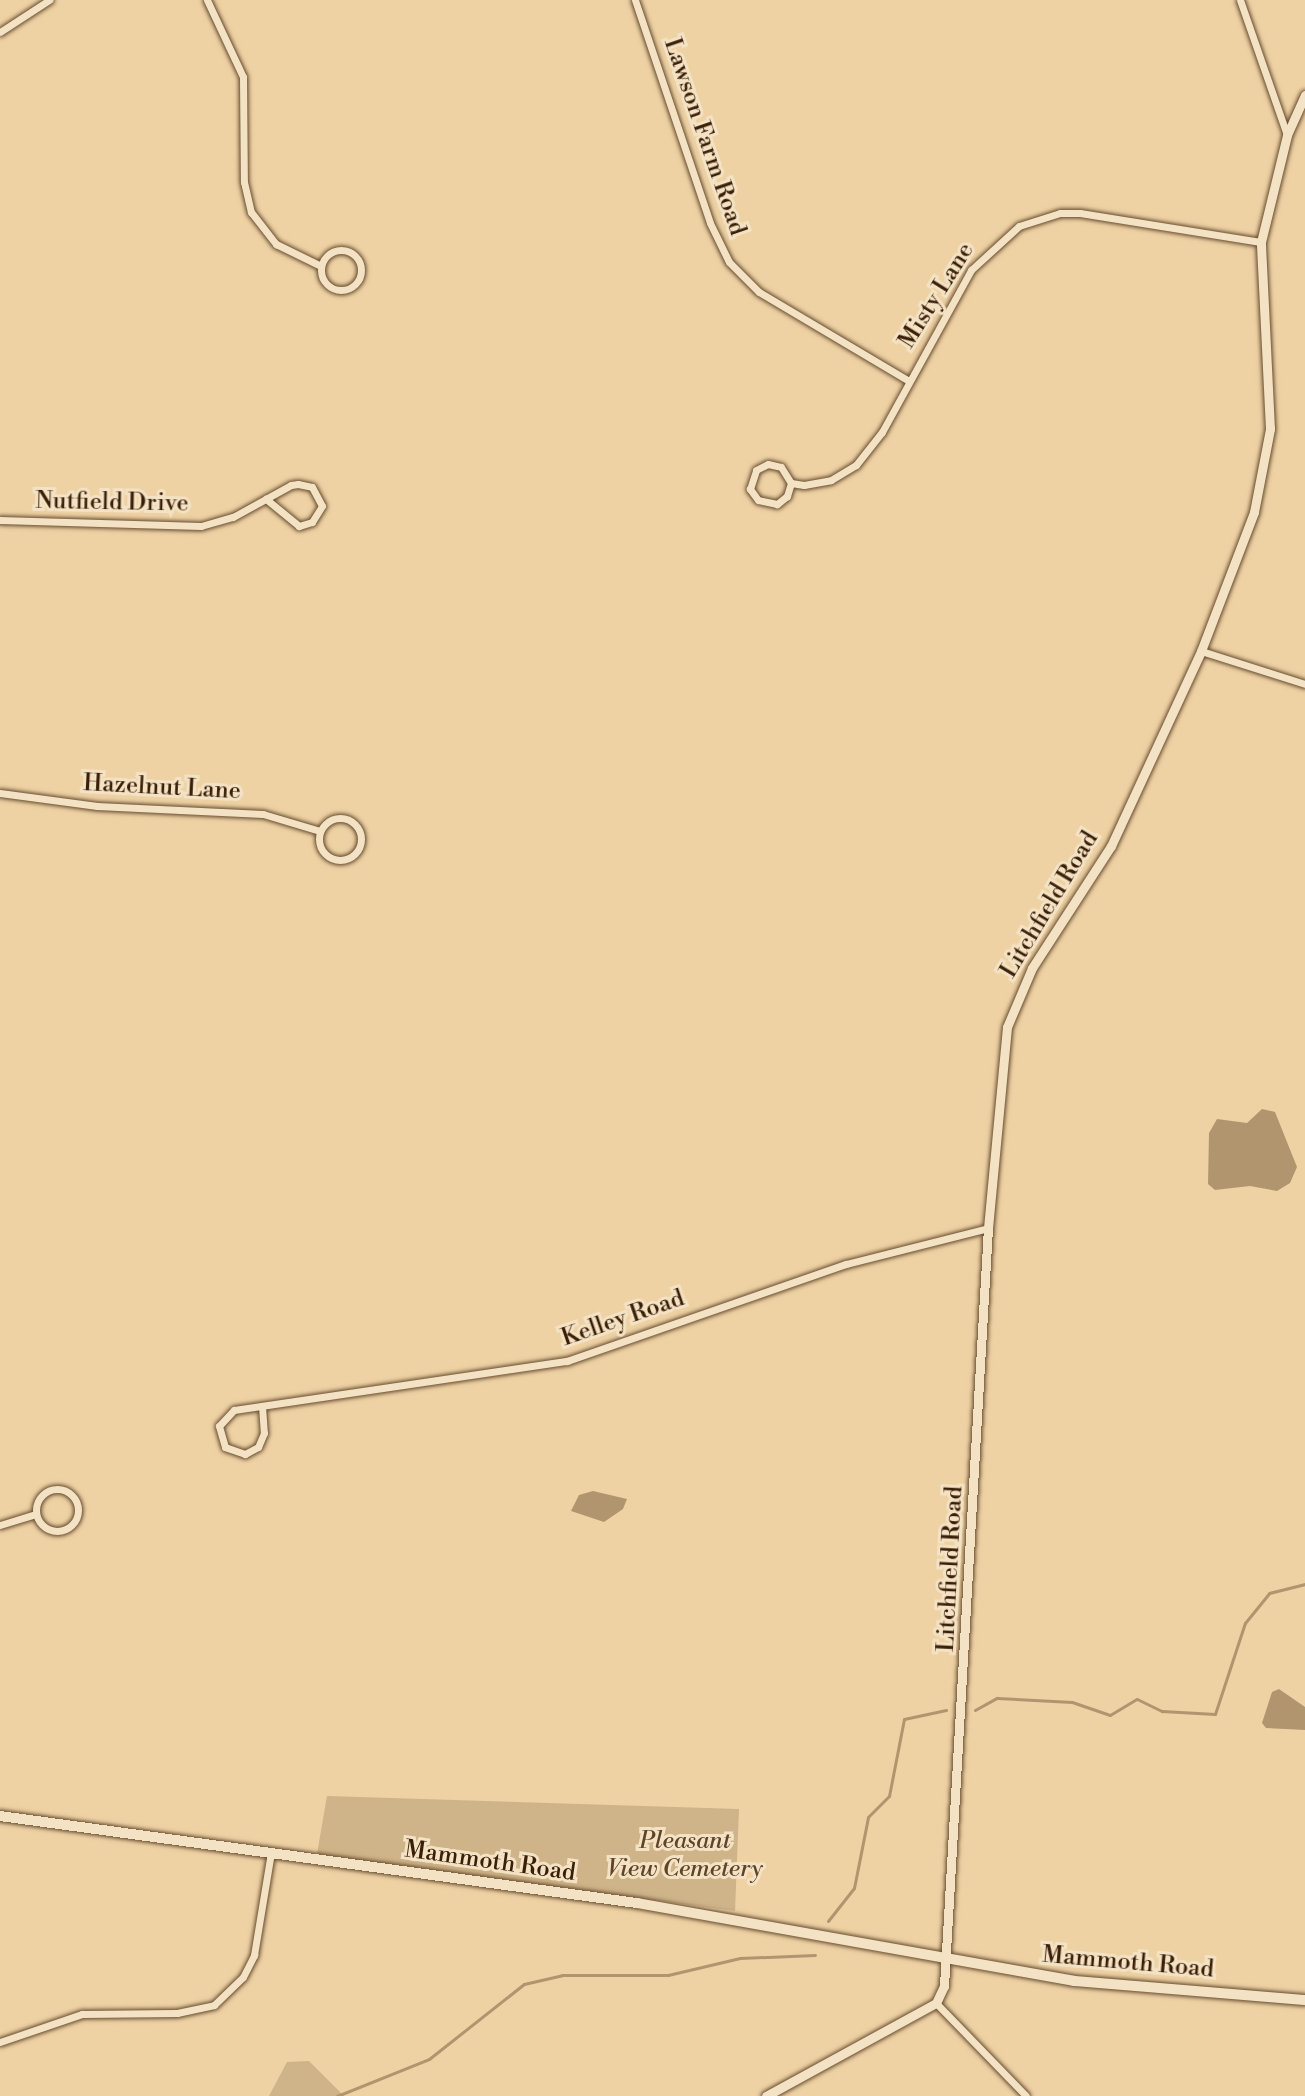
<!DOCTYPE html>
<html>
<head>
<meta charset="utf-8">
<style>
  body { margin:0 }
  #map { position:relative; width:1305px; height:2096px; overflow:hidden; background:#eed2a4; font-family:"Libre Bodoni",serif }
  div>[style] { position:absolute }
  .green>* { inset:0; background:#cfb489 }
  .water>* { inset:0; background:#b1956f }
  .stream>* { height:3px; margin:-1.5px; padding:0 1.5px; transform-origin:1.5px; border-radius:1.5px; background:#b1956f }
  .roads { filter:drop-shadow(0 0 2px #674c2f) drop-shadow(0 0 2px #674c2f) }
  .minor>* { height:7px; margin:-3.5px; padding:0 3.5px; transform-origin:3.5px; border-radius:3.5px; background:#f4e2c4 }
  .minor>.ring { margin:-3.5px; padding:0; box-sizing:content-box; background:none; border:7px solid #f4e2c4; border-radius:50% }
  .tertiary>* { height:9px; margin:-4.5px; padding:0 4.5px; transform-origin:4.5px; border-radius:4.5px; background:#f4e2c4 }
  .secondary>* { height:10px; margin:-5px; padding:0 5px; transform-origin:5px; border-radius:5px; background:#f4e2c4 }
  span { translate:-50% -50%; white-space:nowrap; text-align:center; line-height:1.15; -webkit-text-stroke:6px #f4e2c4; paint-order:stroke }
  .street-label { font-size:24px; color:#3a1f08 }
  .park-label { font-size:24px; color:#5f4428; font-style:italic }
</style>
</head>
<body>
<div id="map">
  <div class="green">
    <div style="clip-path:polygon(327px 1796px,739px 1809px,735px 1911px,317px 1854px)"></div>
    <div style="clip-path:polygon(309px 2061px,344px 2096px,269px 2096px,287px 2062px)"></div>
  </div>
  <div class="water">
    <div style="clip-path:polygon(1262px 1109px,1275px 1112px,1297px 1167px,1290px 1183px,1277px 1191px,1250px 1186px,1215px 1190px,1208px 1184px,1209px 1133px,1217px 1119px,1247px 1123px)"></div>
    <div style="clip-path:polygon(593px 1491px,627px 1499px,623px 1509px,604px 1522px,571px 1511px,579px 1495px)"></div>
    <div style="clip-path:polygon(1279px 1689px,1305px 1707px,1305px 1730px,1266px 1728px,1262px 1723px,1272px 1692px)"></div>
  </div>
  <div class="stream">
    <div style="left:975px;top:1710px;width:25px;rotate:-29deg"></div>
    <div style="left:997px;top:1698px;width:75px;rotate:3.1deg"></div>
    <div style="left:1072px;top:1702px;width:40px;rotate:18.9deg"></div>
    <div style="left:1110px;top:1715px;width:31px;rotate:-31deg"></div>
    <div style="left:1137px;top:1699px;width:28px;rotate:26deg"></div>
    <div style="left:1162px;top:1711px;width:53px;rotate:3.2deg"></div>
    <div style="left:1215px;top:1714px;width:96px;rotate:-71.8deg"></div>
    <div style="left:1245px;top:1623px;width:38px;rotate:-51deg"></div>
    <div style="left:1269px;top:1593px;width:37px;rotate:-14deg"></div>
    <div style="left:828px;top:1921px;width:42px;rotate:-51.8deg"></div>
    <div style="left:854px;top:1888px;width:72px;rotate:-78.8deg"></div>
    <div style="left:868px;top:1817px;width:30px;rotate:-45deg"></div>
    <div style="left:889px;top:1796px;width:78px;rotate:-79deg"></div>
    <div style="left:904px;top:1719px;width:43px;rotate:-12.1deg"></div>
    <div style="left:337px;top:2096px;width:99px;rotate:-21.9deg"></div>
    <div style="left:429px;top:2059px;width:121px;rotate:-38.3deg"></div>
    <div style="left:524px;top:1984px;width:39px;rotate:-13deg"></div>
    <div style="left:562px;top:1975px;width:106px"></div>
    <div style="left:668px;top:1975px;width:74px;rotate:-13.3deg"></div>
    <div style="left:740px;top:1958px;width:75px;rotate:-2.3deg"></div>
  </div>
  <div class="roads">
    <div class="minor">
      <div style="left:207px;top:0;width:85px;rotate:64.9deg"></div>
      <div style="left:243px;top:77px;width:105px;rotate:89.5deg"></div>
      <div style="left:244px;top:182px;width:31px;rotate:77deg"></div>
      <div style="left:251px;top:212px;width:41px;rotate:52deg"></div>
      <div style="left:276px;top:244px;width:50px;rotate:26.1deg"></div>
      <div style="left:635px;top:0;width:235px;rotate:71.4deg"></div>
      <div style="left:710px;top:223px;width:43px;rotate:64deg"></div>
      <div style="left:729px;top:262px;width:42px;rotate:45deg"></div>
      <div style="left:759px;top:292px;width:174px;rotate:30.7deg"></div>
      <div style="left:1240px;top:0;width:143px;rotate:70.8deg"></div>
      <div style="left:0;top:32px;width:59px;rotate:-33.1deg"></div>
      <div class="ring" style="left:321px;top:250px;width:33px;height:33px"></div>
      <div style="left:791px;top:483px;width:14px;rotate:107deg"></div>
      <div style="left:787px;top:496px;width:13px;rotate:141deg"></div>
      <div style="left:777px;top:504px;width:19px;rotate:-168deg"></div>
      <div style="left:758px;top:500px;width:14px;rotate:-126deg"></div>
      <div style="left:750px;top:489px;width:20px;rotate:-72deg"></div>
      <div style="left:756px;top:470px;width:13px;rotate:-27deg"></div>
      <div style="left:768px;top:464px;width:13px;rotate:13deg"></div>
      <div style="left:781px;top:467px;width:19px;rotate:58deg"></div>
      <div style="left:791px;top:483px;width:13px;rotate:9deg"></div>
      <div style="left:804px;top:485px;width:27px;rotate:-10deg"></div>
      <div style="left:831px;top:480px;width:29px;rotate:-31deg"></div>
      <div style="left:856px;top:465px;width:42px;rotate:-51.8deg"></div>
      <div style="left:882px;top:432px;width:185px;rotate:-61.2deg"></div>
      <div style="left:971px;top:270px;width:65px;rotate:-42.5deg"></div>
      <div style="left:1019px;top:226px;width:43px;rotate:-17.6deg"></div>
      <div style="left:1060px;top:213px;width:20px"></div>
      <div style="left:1080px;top:213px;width:183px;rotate:9.1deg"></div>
      <div style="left:0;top:520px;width:201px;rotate:1.7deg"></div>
      <div style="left:201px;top:526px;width:33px;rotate:-16deg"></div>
      <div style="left:233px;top:517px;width:66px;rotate:-28.9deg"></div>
      <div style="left:291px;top:485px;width:7px;rotate:-8deg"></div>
      <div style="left:298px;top:484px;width:14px;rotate:12deg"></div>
      <div style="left:312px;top:487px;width:21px;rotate:62deg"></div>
      <div style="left:322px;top:506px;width:19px;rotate:122deg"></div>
      <div style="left:312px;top:522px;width:14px;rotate:163deg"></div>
      <div style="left:299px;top:526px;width:43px;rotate:-140.7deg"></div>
      <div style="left:1201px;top:651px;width:109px;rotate:17.6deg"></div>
      <div style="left:0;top:793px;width:98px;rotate:7.6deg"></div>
      <div style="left:97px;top:806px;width:166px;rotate:2.8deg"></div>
      <div style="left:263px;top:814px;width:59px;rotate:16.6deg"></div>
      <div class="ring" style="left:319px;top:818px;width:35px;height:35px"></div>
      <div style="left:262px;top:1406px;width:27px;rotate:86deg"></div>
      <div style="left:264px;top:1433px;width:15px;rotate:113deg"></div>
      <div style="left:258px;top:1447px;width:15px;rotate:152deg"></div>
      <div style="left:245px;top:1454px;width:21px;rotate:-161deg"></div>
      <div style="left:225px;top:1447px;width:22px;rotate:-106deg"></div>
      <div style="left:219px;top:1426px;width:22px;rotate:-47deg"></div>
      <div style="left:234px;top:1410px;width:337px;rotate:-8.4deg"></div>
      <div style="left:567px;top:1361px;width:295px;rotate:-19.2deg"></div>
      <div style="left:846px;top:1264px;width:146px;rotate:-14.2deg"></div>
      <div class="ring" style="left:36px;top:1489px;width:35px;height:35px"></div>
      <div style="left:0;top:1525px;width:37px;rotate:-17deg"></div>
      <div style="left:936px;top:2003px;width:129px;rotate:45.9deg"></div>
      <div style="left:0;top:2042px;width:87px;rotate:-18.9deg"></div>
      <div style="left:82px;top:2014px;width:95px;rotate:-0.6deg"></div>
      <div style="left:177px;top:2013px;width:38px;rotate:-12deg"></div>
      <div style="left:214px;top:2005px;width:40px;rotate:-44deg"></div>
      <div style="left:243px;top:1977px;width:25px;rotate:-63deg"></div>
      <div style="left:254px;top:1955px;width:104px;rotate:-80.6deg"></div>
    </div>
    <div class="tertiary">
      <div style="left:766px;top:2096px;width:194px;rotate:-28.7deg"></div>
      <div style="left:936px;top:2003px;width:19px;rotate:-65deg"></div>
      <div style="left:944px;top:1986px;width:759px;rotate:-86.68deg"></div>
      <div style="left:988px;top:1228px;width:202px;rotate:-84.6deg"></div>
      <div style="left:1007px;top:1027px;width:64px;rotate:-67deg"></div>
      <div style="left:1032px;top:968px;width:145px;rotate:-57.1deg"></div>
      <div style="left:1111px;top:846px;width:215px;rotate:-65.2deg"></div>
      <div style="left:1201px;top:651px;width:149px;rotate:-69.1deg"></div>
      <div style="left:1254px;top:512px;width:85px;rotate:-79.1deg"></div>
      <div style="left:1270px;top:429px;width:187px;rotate:-92.8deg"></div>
      <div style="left:1261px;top:242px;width:110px;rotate:-76.3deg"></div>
      <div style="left:1287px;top:135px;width:44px;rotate:-65.8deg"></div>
    </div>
    <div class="secondary">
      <div style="left:0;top:1816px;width:643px;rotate:7.78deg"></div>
      <div style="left:637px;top:1903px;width:444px;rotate:10.1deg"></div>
      <div style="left:1074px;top:1981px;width:232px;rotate:4.7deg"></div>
    </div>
  </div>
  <div class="street-label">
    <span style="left:704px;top:137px;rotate:71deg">Lawson Farm Road</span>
    <span style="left:937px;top:296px;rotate:-58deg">Misty Lane</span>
    <span style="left:112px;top:503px;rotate:1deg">Nutfield Drive</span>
    <span style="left:162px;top:788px;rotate:3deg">Hazelnut Lane</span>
    <span style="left:1050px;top:905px;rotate:-59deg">Litchfield Road</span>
    <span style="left:623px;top:1319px;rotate:-19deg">Kelley Road</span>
    <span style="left:951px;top:1569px;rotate:-87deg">Litchfield Road</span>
    <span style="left:490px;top:1862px;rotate:8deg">Mammoth Road</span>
    <span style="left:1128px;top:1963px;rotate:5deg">Mammoth Road</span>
  </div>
  <div class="park-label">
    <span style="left:685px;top:1856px">Pleasant<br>View Cemetery</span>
  </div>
</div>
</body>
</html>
